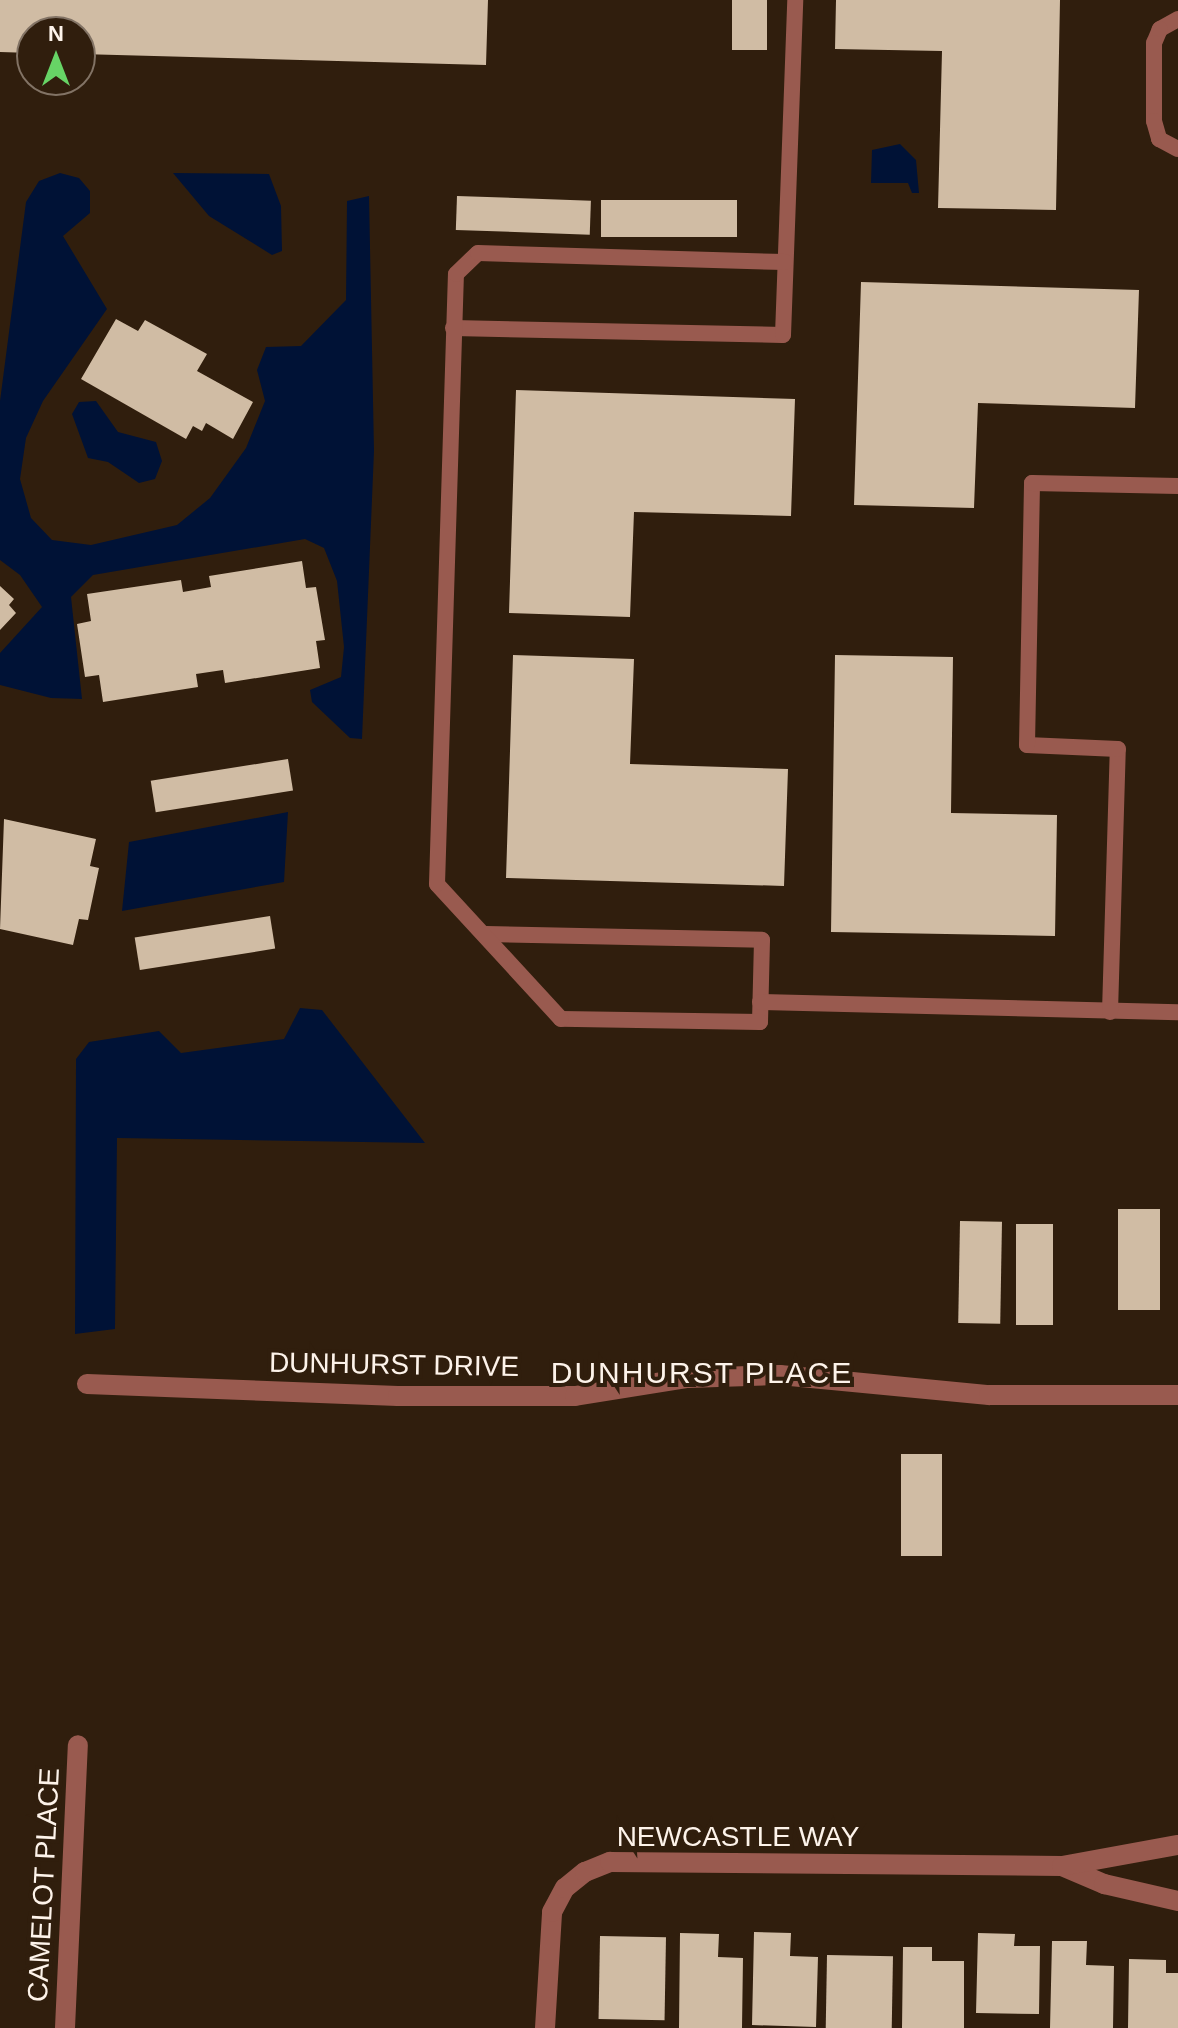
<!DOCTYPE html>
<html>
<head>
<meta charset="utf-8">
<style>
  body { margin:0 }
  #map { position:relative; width:1178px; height:2028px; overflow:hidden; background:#301e0d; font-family:Helvetica,sans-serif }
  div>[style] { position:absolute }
  .water>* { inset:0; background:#001236 }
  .building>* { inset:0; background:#d0bca4; transform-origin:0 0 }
  .lane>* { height:16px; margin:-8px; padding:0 8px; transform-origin:8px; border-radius:8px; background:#995a4f }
  .street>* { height:20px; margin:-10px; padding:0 10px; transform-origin:10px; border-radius:10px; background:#995a4f }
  span { translate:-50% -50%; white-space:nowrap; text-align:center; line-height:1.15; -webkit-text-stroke:8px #301e0d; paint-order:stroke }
  .street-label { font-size:28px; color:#fdf3ea }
  .neighbourhood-label { font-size:30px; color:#fdf3ea; letter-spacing:2px }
  .north { position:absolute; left:16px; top:16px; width:80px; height:80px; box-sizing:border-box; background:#301e0d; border:2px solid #827365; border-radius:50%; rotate:0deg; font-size:22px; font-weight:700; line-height:32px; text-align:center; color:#fdf3ea }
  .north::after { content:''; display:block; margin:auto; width:28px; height:36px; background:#67d466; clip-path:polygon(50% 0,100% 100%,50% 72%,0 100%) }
</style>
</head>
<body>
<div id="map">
  <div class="water">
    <div style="clip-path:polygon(900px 144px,916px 160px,919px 193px,912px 193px,908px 183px,871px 183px,872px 150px)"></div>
    <div style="clip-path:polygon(60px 173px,79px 178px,90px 191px,90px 213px,63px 236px,107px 309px,43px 401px,26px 438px,20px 479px,31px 518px,52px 540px,91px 545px,177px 525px,210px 498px,246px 448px,265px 401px,257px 370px,266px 347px,301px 346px,346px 300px,347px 201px,369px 196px,374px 451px,362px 739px,350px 738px,312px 702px,310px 690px,341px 677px,344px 647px,337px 581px,324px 548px,305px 539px,93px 575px,71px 597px,82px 699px,51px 698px,0 685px,0 653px,42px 607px,20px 575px,0 560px,0 401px,26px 202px,39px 181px)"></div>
    <div style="clip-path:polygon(173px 173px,269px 174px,281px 206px,282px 251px,272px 255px,209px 216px)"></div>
    <div style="clip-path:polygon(96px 401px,118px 432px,156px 442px,162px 461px,155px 479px,139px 483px,108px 462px,88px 458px,72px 414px,79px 402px)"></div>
    <div style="clip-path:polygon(288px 812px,284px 882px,122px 911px,129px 842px)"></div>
    <div style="clip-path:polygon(300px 1008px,322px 1010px,425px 1143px,117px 1138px,115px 1329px,75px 1334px,76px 1059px,89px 1042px,159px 1031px,181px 1053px,284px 1039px)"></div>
  </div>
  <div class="building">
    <div style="clip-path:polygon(0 0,488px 0,486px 65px,80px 54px,80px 32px,32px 32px,32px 53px,0 52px)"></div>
    <div style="left:732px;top:0;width:35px;height:50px"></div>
    <div style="clip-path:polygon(836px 0,1060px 0,1056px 210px,938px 208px,942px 51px,835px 49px)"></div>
    <div style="left:457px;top:196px;width:134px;height:34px;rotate:2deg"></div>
    <div style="left:601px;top:200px;width:136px;height:37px"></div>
    <div style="clip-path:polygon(861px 282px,1139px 290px,1135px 408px,978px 403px,974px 508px,854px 505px)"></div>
    <div style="clip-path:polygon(116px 319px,138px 331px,145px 320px,207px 354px,197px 371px,253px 402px,233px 439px,206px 423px,202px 431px,193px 426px,186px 439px,81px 379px)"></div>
    <div style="clip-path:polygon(516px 390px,795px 399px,791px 516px,634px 512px,630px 617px,509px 613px)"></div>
    <div style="clip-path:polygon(302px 561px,306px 588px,316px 587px,325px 640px,316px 641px,320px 668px,225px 683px,223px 670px,196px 674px,198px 687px,103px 702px,99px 675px,85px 677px,77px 624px,91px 621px,87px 594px,181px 580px,183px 592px,211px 587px,209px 576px)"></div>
    <div style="clip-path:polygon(0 586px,14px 599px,9px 605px,16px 613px,0 630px)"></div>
    <div style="clip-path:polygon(513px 655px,634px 659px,630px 764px,788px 769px,784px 886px,506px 878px)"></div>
    <div style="clip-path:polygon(835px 655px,953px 657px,951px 813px,1057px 815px,1055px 936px,831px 932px)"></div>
    <div style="left:288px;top:759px;width:32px;height:139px;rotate:81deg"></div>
    <div style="clip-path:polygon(4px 819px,96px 839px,90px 866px,99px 868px,88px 920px,79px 919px,73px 945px,0 929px)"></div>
    <div style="left:270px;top:916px;width:33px;height:137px;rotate:81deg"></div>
    <div style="left:1118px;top:1209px;width:42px;height:101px"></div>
    <div style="left:960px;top:1221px;width:42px;height:102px;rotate:1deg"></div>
    <div style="left:1016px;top:1224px;width:37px;height:101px"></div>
    <div style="left:901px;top:1454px;width:41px;height:102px"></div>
    <div style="clip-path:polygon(754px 1932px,791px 1933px,790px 1956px,818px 1957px,816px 2027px,752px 2025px)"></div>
    <div style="clip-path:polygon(680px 1933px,719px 1934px,718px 1957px,743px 1958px,742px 2028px,679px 2028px)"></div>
    <div style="clip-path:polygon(978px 1933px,1015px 1934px,1014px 1946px,1040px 1946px,1039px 2014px,976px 2013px)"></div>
    <div style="left:600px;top:1936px;width:66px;height:83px;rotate:1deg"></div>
    <div style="clip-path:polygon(1052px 1941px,1087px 1941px,1086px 1965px,1114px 1966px,1113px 2028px,1050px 2028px)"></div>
    <div style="clip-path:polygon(903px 1947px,932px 1947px,932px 1961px,964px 1961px,964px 2028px,902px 2028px)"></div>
    <div style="left:827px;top:1955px;width:66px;height:73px;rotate:1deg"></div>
    <div style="clip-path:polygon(1129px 1959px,1166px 1960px,1166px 1973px,1178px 1973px,1178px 2028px,1128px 2028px)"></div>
  </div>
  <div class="lane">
    <div style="left:1178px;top:19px;width:21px;rotate:151deg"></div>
    <div style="left:1160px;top:29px;width:15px;rotate:113deg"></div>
    <div style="left:1154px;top:43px;width:78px;rotate:90deg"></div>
    <div style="left:1154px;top:121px;width:19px;rotate:74deg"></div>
    <div style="left:1159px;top:139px;width:21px;rotate:28deg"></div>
    <div style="left:453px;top:328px;width:330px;rotate:1.2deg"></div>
    <div style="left:783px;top:335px;width:335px;rotate:-87.9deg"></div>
    <div style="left:486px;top:934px;width:276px;rotate:1.2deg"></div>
    <div style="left:762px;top:940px;width:82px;rotate:91.4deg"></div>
    <div style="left:760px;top:1022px;width:199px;rotate:-179.1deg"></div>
    <div style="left:561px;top:1019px;width:183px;rotate:-132.6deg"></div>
    <div style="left:437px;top:884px;width:610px;rotate:-88.22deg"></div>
    <div style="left:456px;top:274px;width:30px;rotate:-44deg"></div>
    <div style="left:478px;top:253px;width:307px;rotate:1.7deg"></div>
    <div style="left:760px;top:1002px;width:418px;rotate:1.4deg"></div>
    <div style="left:1110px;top:1012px;width:263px;rotate:-88.3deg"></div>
    <div style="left:1118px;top:749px;width:91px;rotate:-177.5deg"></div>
    <div style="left:1027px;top:745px;width:262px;rotate:-88.9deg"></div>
    <div style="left:1032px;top:483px;width:146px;rotate:1.2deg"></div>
  </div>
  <div class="street">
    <div style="left:87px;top:1384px;width:311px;rotate:2.2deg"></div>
    <div style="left:398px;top:1396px;width:177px"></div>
    <div style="left:575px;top:1396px;width:114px;rotate:-9.1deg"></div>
    <div style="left:688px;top:1378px;width:92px;rotate:-1.9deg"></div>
    <div style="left:780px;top:1375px;width:210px;rotate:5.5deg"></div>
    <div style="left:989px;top:1395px;width:189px"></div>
    <div style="left:1062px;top:1866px;width:46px;rotate:23.2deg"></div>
    <div style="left:1104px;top:1884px;width:76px;rotate:12.9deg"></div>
    <div style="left:65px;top:2028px;width:283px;rotate:-87.4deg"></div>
    <div style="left:545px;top:2028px;width:116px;rotate:-86.5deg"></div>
    <div style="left:552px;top:1912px;width:27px;rotate:-62deg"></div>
    <div style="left:565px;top:1888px;width:26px;rotate:-39deg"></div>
    <div style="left:585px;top:1872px;width:27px;rotate:-22deg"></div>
    <div style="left:610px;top:1862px;width:452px;rotate:0.5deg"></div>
    <div style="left:1062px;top:1866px;width:118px;rotate:-10.3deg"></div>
  </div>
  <div class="street-label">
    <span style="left:394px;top:1365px;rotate:1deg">DUNHURST DRIVE</span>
    <span style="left:738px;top:1837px">NEWCASTLE WAY</span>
    <span style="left:44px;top:1885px;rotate:-87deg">CAMELOT PLACE</span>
  </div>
  <div class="neighbourhood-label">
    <span style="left:702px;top:1373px">DUNHURST PLACE</span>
  </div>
  <div class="north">N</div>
</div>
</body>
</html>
